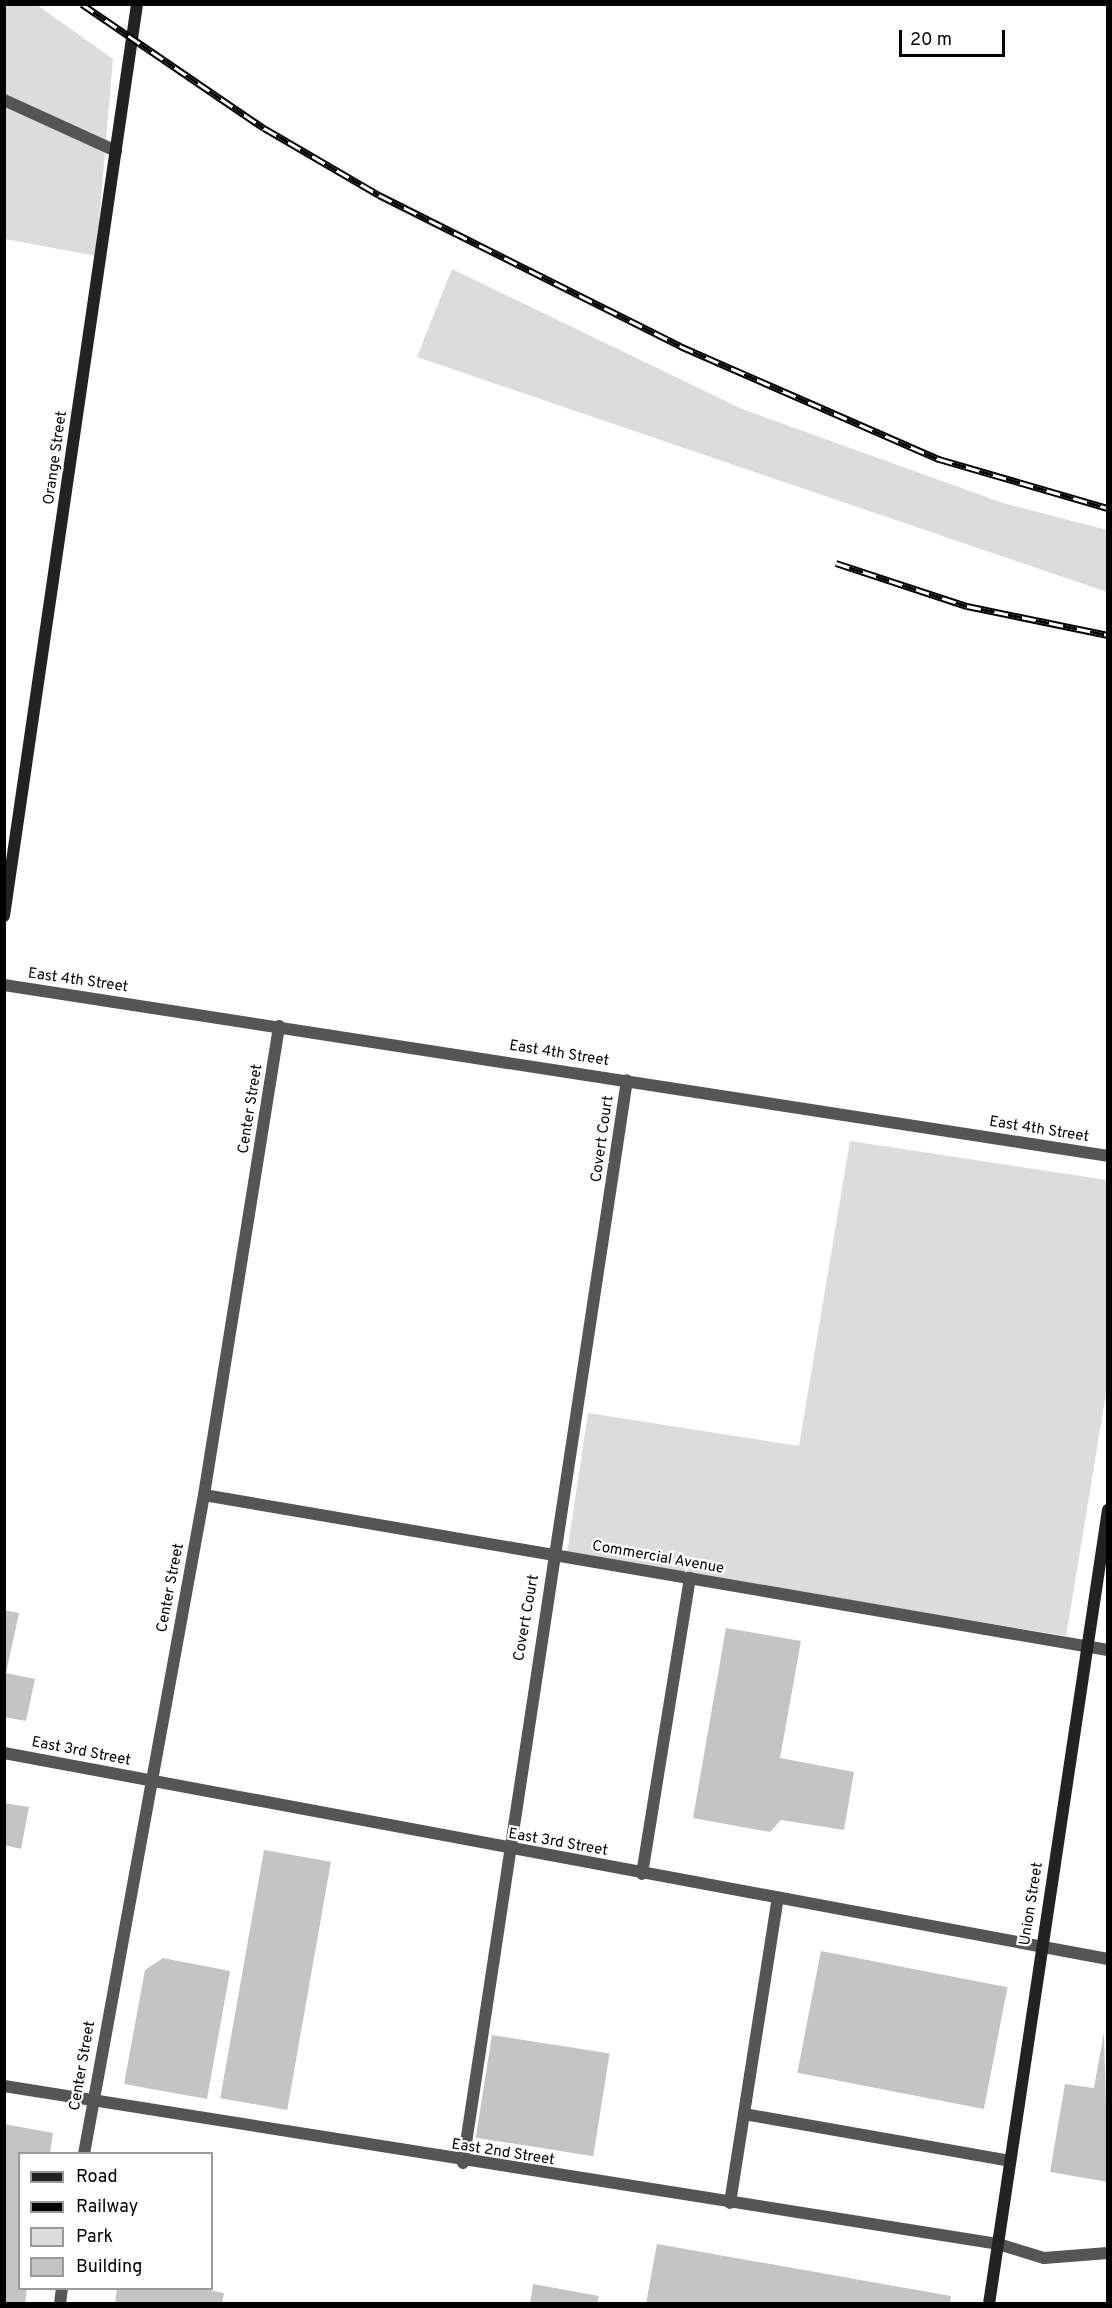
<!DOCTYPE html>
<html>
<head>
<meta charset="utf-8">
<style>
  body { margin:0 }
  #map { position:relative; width:1112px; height:2308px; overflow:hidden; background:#fff; font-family:Overpass,sans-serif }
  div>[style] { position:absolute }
  .green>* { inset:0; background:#dcdcdc }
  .building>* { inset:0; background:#c4c4c4; transform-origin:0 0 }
  .lane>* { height:12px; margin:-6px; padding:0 6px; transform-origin:6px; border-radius:6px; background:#555 }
  .street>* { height:12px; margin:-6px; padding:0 6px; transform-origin:6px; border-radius:6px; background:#555 }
  .secondary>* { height:12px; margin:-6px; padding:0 6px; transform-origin:6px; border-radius:6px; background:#222 }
  .rail>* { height:7px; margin-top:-3.5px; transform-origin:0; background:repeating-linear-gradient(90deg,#fff 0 14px,#000 0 28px); box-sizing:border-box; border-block:2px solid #000 }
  span { translate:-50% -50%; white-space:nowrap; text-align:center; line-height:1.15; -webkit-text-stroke:4.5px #fff; paint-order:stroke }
  .street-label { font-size:15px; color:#000 }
  .frame { position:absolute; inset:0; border:6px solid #000; pointer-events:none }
  .legend { position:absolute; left:18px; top:2152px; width:195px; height:138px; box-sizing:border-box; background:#fff; border:2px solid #999; margin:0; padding:8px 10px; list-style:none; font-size:18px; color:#000 }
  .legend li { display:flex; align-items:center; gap:12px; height:30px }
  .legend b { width:30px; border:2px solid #999 }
  .scale { position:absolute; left:899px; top:30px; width:106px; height:27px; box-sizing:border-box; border:3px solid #000; border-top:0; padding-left:8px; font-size:18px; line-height:21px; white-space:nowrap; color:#000; -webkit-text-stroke:4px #fff; paint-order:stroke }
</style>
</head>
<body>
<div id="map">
  <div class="green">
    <div style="clip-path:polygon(4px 5px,37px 5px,113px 59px,96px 256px,5px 239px)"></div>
    <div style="clip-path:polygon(452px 269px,742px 409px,1003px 503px,1107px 530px,1107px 592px,417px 357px)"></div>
    <div style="clip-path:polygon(850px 1141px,1107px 1180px,1107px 1388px,1066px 1636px,567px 1553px,588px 1413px,799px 1446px)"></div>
  </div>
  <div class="building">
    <div style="clip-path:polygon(4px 1610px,19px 1613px,6px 1673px,35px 1679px,26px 1721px,4px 1717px)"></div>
    <div style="clip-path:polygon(726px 1628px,801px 1641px,780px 1758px,854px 1772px,844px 1830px,781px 1820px,770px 1832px,693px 1818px)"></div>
    <div style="clip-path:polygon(4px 1803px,29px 1807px,21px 1849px,4px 1845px)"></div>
    <div style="left:264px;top:1850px;width:68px;height:252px;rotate:10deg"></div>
    <div style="left:821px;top:1951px;width:190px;height:124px;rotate:11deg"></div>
    <div style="clip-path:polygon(163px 1958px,230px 1971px,207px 2099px,124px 2084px,145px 1970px)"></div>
    <div style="clip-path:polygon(1104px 2032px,1108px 2182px,1050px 2172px,1065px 2084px,1094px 2088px)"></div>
    <div style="left:492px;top:2035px;width:119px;height:104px;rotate:9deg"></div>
    <div style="clip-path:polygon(4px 2124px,53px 2133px,50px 2154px,20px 2154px,20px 2288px,27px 2288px,25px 2304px,4px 2304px)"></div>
    <div style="clip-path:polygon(657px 2244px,951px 2296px,950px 2304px,646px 2304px)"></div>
    <div style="clip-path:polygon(533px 2284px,599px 2296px,597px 2304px,530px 2304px)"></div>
    <div style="clip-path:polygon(117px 2288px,198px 2288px,224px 2293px,222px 2304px,115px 2304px)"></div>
  </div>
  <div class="lane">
    <div style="left:4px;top:100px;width:123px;rotate:24.5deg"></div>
    <div style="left:204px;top:1495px;width:917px;rotate:9.73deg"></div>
    <div style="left:642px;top:1874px;width:300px;rotate:-80.8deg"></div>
    <div style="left:744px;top:2114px;width:270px;rotate:10deg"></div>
    <div style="left:463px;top:2163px;width:1095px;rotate:-81.39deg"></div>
    <div style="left:730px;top:2203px;width:309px;rotate:-81.1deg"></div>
    <div style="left:998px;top:2244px;width:48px;rotate:16.9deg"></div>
    <div style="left:1044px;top:2258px;width:64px;rotate:-4.5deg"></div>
  </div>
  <div class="street">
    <div style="left:4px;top:985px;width:1117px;rotate:8.8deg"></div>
    <div style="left:4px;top:1753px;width:1123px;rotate:10.57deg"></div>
    <div style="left:4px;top:2086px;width:1006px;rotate:9.03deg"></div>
    <div style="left:84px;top:2154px;width:670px;rotate:-79.68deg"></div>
    <div style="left:204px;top:1495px;width:475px;rotate:-80.9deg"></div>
    <div style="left:60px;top:2304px;width:16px;rotate:-83deg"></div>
  </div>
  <div class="secondary">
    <div style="left:4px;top:916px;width:922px;rotate:-81.7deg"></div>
    <div style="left:989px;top:2304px;width:803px;rotate:-81.48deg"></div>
  </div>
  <div class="rail">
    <div style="left:82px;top:4px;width:220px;rotate:34.3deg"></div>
    <div style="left:264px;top:128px;width:133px;rotate:30.2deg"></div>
    <div style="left:379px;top:195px;width:337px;rotate:26.6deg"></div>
    <div style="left:680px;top:346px;width:283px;rotate:23.6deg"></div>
    <div style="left:939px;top:459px;width:176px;rotate:16.2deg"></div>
    <div style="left:836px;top:563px;width:138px;rotate:18.2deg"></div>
    <div style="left:967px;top:606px;width:144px;rotate:11.6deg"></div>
  </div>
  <div class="street-label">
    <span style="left:56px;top:458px;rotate:-82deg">Orange Street</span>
    <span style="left:78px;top:981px;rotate:8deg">East 4th Street</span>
    <span style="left:559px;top:1054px;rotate:9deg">East 4th Street</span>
    <span style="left:251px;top:1109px;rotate:-81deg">Center Street</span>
    <span style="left:1039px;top:1130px;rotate:9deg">East 4th Street</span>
    <span style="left:603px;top:1139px;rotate:-82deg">Covert Court</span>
    <span style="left:658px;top:1558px;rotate:10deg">Commercial Avenue</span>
    <span style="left:171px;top:1588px;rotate:-79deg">Center Street</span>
    <span style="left:527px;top:1618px;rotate:-80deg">Covert Court</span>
    <span style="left:81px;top:1752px;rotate:11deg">East 3rd Street</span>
    <span style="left:558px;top:1843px;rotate:10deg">East 3rd Street</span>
    <span style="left:1032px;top:1904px;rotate:-81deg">Union Street</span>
    <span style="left:83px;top:2066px;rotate:-80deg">Center Street</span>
    <span style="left:503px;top:2153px;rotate:9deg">East 2nd Street</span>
  </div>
  <div class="frame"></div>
  <ul class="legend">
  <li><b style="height:8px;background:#222"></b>Road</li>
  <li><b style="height:8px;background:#000"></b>Railway</li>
  <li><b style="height:16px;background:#dcdcdc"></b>Park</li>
  <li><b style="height:16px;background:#c4c4c4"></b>Building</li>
  </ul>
  <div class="scale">20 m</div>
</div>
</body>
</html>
